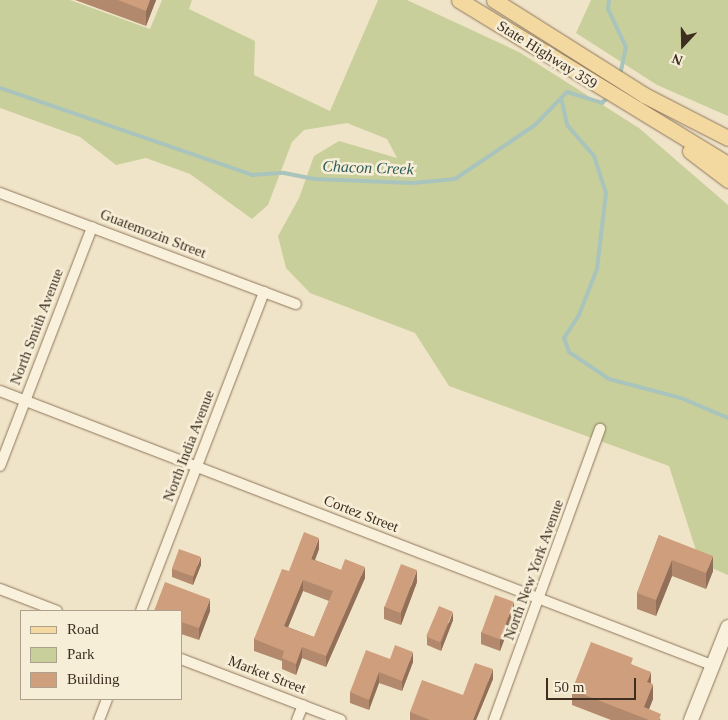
<!DOCTYPE html>
<html>
<head>
<meta charset="utf-8">
<style>
  body { margin:0 }
  #map { position:relative; width:728px; height:720px; overflow:hidden; background:#f0e4c8; font-family:Georgia,serif }
  div>[style] { position:absolute }
  .green>* { inset:0; background:#c9cf9b }
  .stream>* { height:4px; margin:-2px; padding:0 2px; transform-origin:2px; border-radius:2px; background:#a9c4bc }
  .roads { filter:drop-shadow(0 0 1px #8d765c) drop-shadow(0 0 1px #8d765c) }
  .street>* { height:10px; margin:-5px; padding:0 5px; transform-origin:5px; border-radius:5px; background:#faf1dc }
  .secondary>* { height:14px; margin:-7px; padding:0 7px; transform-origin:7px; border-radius:7px; background:#faf1dc }
  .primary>* { height:15px; margin:-7.5px; padding:0 7.5px; transform-origin:7.5px; border-radius:7.5px; background:#f3d9a0 }
  .wall>* { inset:0; background:#b2896c }
  .shaded-wall>* { inset:0; background:#916f58 }
  .building>* { inset:0; background:#cf9f7d; transform-origin:0 0 }
  span { translate:-50% -50%; white-space:nowrap; text-align:center; line-height:1.15; -webkit-text-stroke:5px #f7eed8; paint-order:stroke }
  .street-label { font-size:15px; color:#3d2e20 }
  .water-label { font-size:16px; color:#2f5d5a; font-style:italic }
  .legend { position:absolute; left:20px; top:610px; width:162px; height:90px; box-sizing:border-box; background:#f7eed8; border:1px solid #ada18e; margin:0; padding:6px 9px; list-style:none; font-size:15px; color:#3d2e20 }
  .legend li { display:flex; align-items:center; gap:10px; height:25px }
  .legend b { width:25px; border:1px solid #ada18e }
  .north { position:absolute; left:658px; top:20px; width:50px; height:50px; -webkit-text-stroke:4px #f7eed8; paint-order:stroke; rotate:201deg; font-size:14px; font-weight:700; line-height:20px; text-align:center; color:#3d2e20 }
  .north::after { content:''; display:block; margin:auto; width:18px; height:22px; background:#3d2e20; clip-path:polygon(50% 0,100% 100%,50% 72%,0 100%) }
  .scale { position:absolute; left:546px; top:678px; width:90px; height:22px; box-sizing:border-box; border:2px solid #3d2e20; border-top:0; padding-left:6px; font-size:15px; line-height:18px; white-space:nowrap; color:#3d2e20; -webkit-text-stroke:4px #f7eed8; paint-order:stroke }
</style>
</head>
<body>
<div id="map">
  <div class="green">
    <div style="clip-path:polygon(0 0,70px 0,150px 29px,162px 0,192px 0,189px 9px,255px 41px,254px 75px,330px 111px,378px 0,407px 0,519px 52px,639px 128px,728px 205px,728px 575px,700px 563px,669px 466px,449px 386px,415px 333px,310px 293px,286px 268px,278px 236px,299px 198px,314px 156px,339px 141px,397px 158px,387px 139px,347px 123px,304px 130px,292px 142px,268px 205px,252px 219px,190px 174px,146px 158px,116px 165px,80px 137px,0 108px)"></div>
    <div style="clip-path:polygon(591px 0,728px 0,728px 116px,657px 85px,576px 33px)"></div>
  </div>
  <div class="stream">
    <div style="left:609px;top:0;width:9px;rotate:96deg"></div>
    <div style="left:608px;top:9px;width:42px;rotate:64.7deg"></div>
    <div style="left:626px;top:47px;width:30px;rotate:102deg"></div>
    <div style="left:0;top:88px;width:267px;rotate:19deg"></div>
    <div style="left:252px;top:175px;width:32px;rotate:-4deg"></div>
    <div style="left:284px;top:173px;width:31px;rotate:11deg"></div>
    <div style="left:314px;top:179px;width:99px;rotate:2.3deg"></div>
    <div style="left:413px;top:183px;width:42px;rotate:-5.4deg"></div>
    <div style="left:455px;top:179px;width:97px;rotate:-34deg"></div>
    <div style="left:535px;top:125px;width:46px;rotate:-45.9deg"></div>
    <div style="left:567px;top:92px;width:37px;rotate:17deg"></div>
    <div style="left:602px;top:103px;width:11px;rotate:-45deg"></div>
    <div style="left:561px;top:98px;width:28px;rotate:77deg"></div>
    <div style="left:567px;top:125px;width:41px;rotate:48.9deg"></div>
    <div style="left:594px;top:156px;width:39px;rotate:72deg"></div>
    <div style="left:606px;top:193px;width:77px;rotate:96.8deg"></div>
    <div style="left:597px;top:269px;width:49px;rotate:111.4deg"></div>
    <div style="left:579px;top:315px;width:27px;rotate:123deg"></div>
    <div style="left:564px;top:338px;width:15px;rotate:70deg"></div>
    <div style="left:569px;top:352px;width:48px;rotate:34deg"></div>
    <div style="left:609px;top:379px;width:74px;rotate:14.8deg"></div>
    <div style="left:681px;top:398px;width:51px;rotate:23.1deg"></div>
  </div>
  <div class="roads">
    <div class="street">
      <div style="left:0;top:193px;width:316px;rotate:20.6deg"></div>
      <div style="left:0;top:391px;width:763px;rotate:21.05deg"></div>
      <div style="left:0;top:466px;width:256px;rotate:-68.9deg"></div>
      <div style="left:0;top:589px;width:61px;rotate:21.1deg"></div>
      <div style="left:141px;top:611px;width:342px;rotate:-68.9deg"></div>
      <div style="left:181px;top:659px;width:171px;rotate:20.9deg"></div>
      <div style="left:99px;top:720px;width:22px;rotate:-69deg"></div>
      <div style="left:297px;top:720px;width:16px;rotate:-68deg"></div>
      <div style="left:494px;top:720px;width:310px;rotate:-70deg"></div>
    </div>
    <div class="secondary">
      <div style="left:691px;top:720px;width:100px;rotate:-68.3deg"></div>
    </div>
    <div class="primary">
      <div style="left:459px;top:0;width:315px;rotate:31.4deg"></div>
      <div style="left:494px;top:0;width:178px;rotate:32.3deg"></div>
      <div style="left:644px;top:95px;width:94px;rotate:27.1deg"></div>
      <div style="left:690px;top:151px;width:48px;rotate:37.3deg"></div>
    </div>
  </div>
  <div class="wall">
    <div style="clip-path:polygon(75px 0,156px 0,146px 26px)"></div>
    <div style="clip-path:polygon(659px 535px,713px 571px,706px 589px,672px 576px,656px 616px,637px 609px,637px 593px)"></div>
    <div style="clip-path:polygon(evenodd,319px 549px,315px 560px,341px 570px,365px 578px,326px 667px,302px 658px,296px 675px,282px 669px,282px 661px,254px 651px,254px 639px,319px 549px,303px 591px,329px 601px,314px 637px,288px 627px,303px 591px)"></div>
    <div style="clip-path:polygon(201px 565px,193px 585px,172px 577px,172px 569px)"></div>
    <div style="clip-path:polygon(417px 582px,401px 625px,384px 619px,384px 607px)"></div>
    <div style="clip-path:polygon(181px 611px,210px 611px,199px 640px,181px 634px)"></div>
    <div style="clip-path:polygon(514px 614px,500px 651px,481px 644px,481px 632px)"></div>
    <div style="clip-path:polygon(453px 620px,441px 651px,427px 645px,427px 637px)"></div>
    <div style="clip-path:polygon(390px 659px,413px 662px,402px 691px,379px 683px,369px 710px,350px 703px,350px 692px)"></div>
    <div style="clip-path:polygon(633px 665px,651px 684px,653px 699px,649px 709px,661px 720px,611px 720px,572px 705px,572px 690px)"></div>
    <div style="clip-path:polygon(493px 679px,476px 720px,410px 720px,410px 712px,463px 695px)"></div>
  </div>
  <div class="shaded-wall">
    <div style="clip-path:polygon(150px 0,156px 0,146px 26px,146px 11px)"></div>
    <div style="clip-path:polygon(319px 538px,319px 549px,311px 570px,311px 559px)"></div>
    <div style="clip-path:polygon(713px 556px,713px 571px,706px 589px,706px 573px)"></div>
    <div style="clip-path:polygon(201px 557px,201px 565px,193px 585px,193px 577px)"></div>
    <div style="clip-path:polygon(672px 560px,672px 576px,656px 616px,656px 600px)"></div>
    <div style="clip-path:polygon(365px 567px,365px 578px,326px 667px,326px 656px)"></div>
    <div style="clip-path:polygon(417px 570px,417px 582px,401px 625px,401px 613px)"></div>
    <div style="clip-path:polygon(303px 580px,303px 591px,284px 637px,284px 626px)"></div>
    <div style="clip-path:polygon(210px 599px,210px 611px,199px 640px,199px 628px)"></div>
    <div style="clip-path:polygon(514px 602px,514px 614px,500px 651px,500px 639px)"></div>
    <div style="clip-path:polygon(453px 612px,453px 620px,441px 651px,441px 643px)"></div>
    <div style="clip-path:polygon(302px 647px,302px 658px,296px 675px,296px 664px)"></div>
    <div style="clip-path:polygon(413px 652px,413px 662px,402px 691px,402px 681px)"></div>
    <div style="clip-path:polygon(493px 669px,493px 679px,476px 720px,473px 720px)"></div>
    <div style="clip-path:polygon(379px 672px,379px 683px,369px 710px,369px 700px)"></div>
    <div style="clip-path:polygon(651px 672px,651px 687px,647px 682px)"></div>
    <div style="clip-path:polygon(653px 684px,653px 699px,645px 719px,644px 707px)"></div>
  </div>
  <div class="building">
    <div style="clip-path:polygon(118px 0,150px 0,146px 11px)"></div>
    <div style="clip-path:polygon(evenodd,304px 532px,319px 538px,311px 559px,341px 570px,345px 559px,365px 567px,326px 656px,302px 647px,296px 664px,282px 658px,284px 651px,254px 639px,282px 569px,289px 571px,304px 532px,303px 580px,333px 591px,314px 637px,284px 626px,303px 580px)"></div>
    <div style="clip-path:polygon(659px 535px,713px 556px,706px 573px,672px 560px,656px 600px,637px 593px)"></div>
    <div style="left:179px;top:549px;width:23px;height:21px;rotate:20deg"></div>
    <div style="left:401px;top:564px;width:17px;height:46px;rotate:21deg"></div>
    <div style="clip-path:polygon(165px 582px,210px 599px,199px 628px,181px 622px,181px 611px,154px 611px)"></div>
    <div style="left:495px;top:595px;width:20px;height:40px;rotate:20deg"></div>
    <div style="left:439px;top:606px;width:15px;height:33px;rotate:23deg"></div>
    <div style="clip-path:polygon(591px 642px,633px 658px,631px 664px,651px 672px,647px 682px,653px 684px,644px 707px,661px 714px,659px 720px,649px 720px,572px 690px)"></div>
    <div style="clip-path:polygon(395px 645px,413px 652px,402px 681px,379px 672px,369px 700px,350px 692px,366px 650px,390px 659px)"></div>
    <div style="clip-path:polygon(475px 663px,493px 669px,473px 720px,430px 720px,410px 712px,422px 680px,463px 695px)"></div>
  </div>
  <div class="street-label">
    <span style="left:547px;top:55px;rotate:32deg">State Highway 359</span>
    <span style="left:153px;top:234px;rotate:21deg">Guatemozin Street</span>
    <span style="left:37px;top:327px;rotate:-69deg">North Smith Avenue</span>
    <span style="left:189px;top:446px;rotate:-69deg">North India Avenue</span>
    <span style="left:361px;top:514px;rotate:21deg">Cortez Street</span>
    <span style="left:534px;top:570px;rotate:-70deg">North New York Avenue</span>
    <span style="left:267px;top:675px;rotate:21deg">Market Street</span>
  </div>
  <div class="water-label">
    <span style="left:368px;top:168px;rotate:2deg">Chacon Creek</span>
  </div>
  <ul class="legend">
  <li><b style="height:6px;background:#f3d9a0"></b>Road</li>
  <li><b style="height:14px;background:#c9cf9b"></b>Park</li>
  <li><b style="height:14px;background:#cf9f7d"></b>Building</li>
  </ul>
  <div class="north">N</div>
  <div class="scale">50 m</div>
</div>
</body>
</html>
